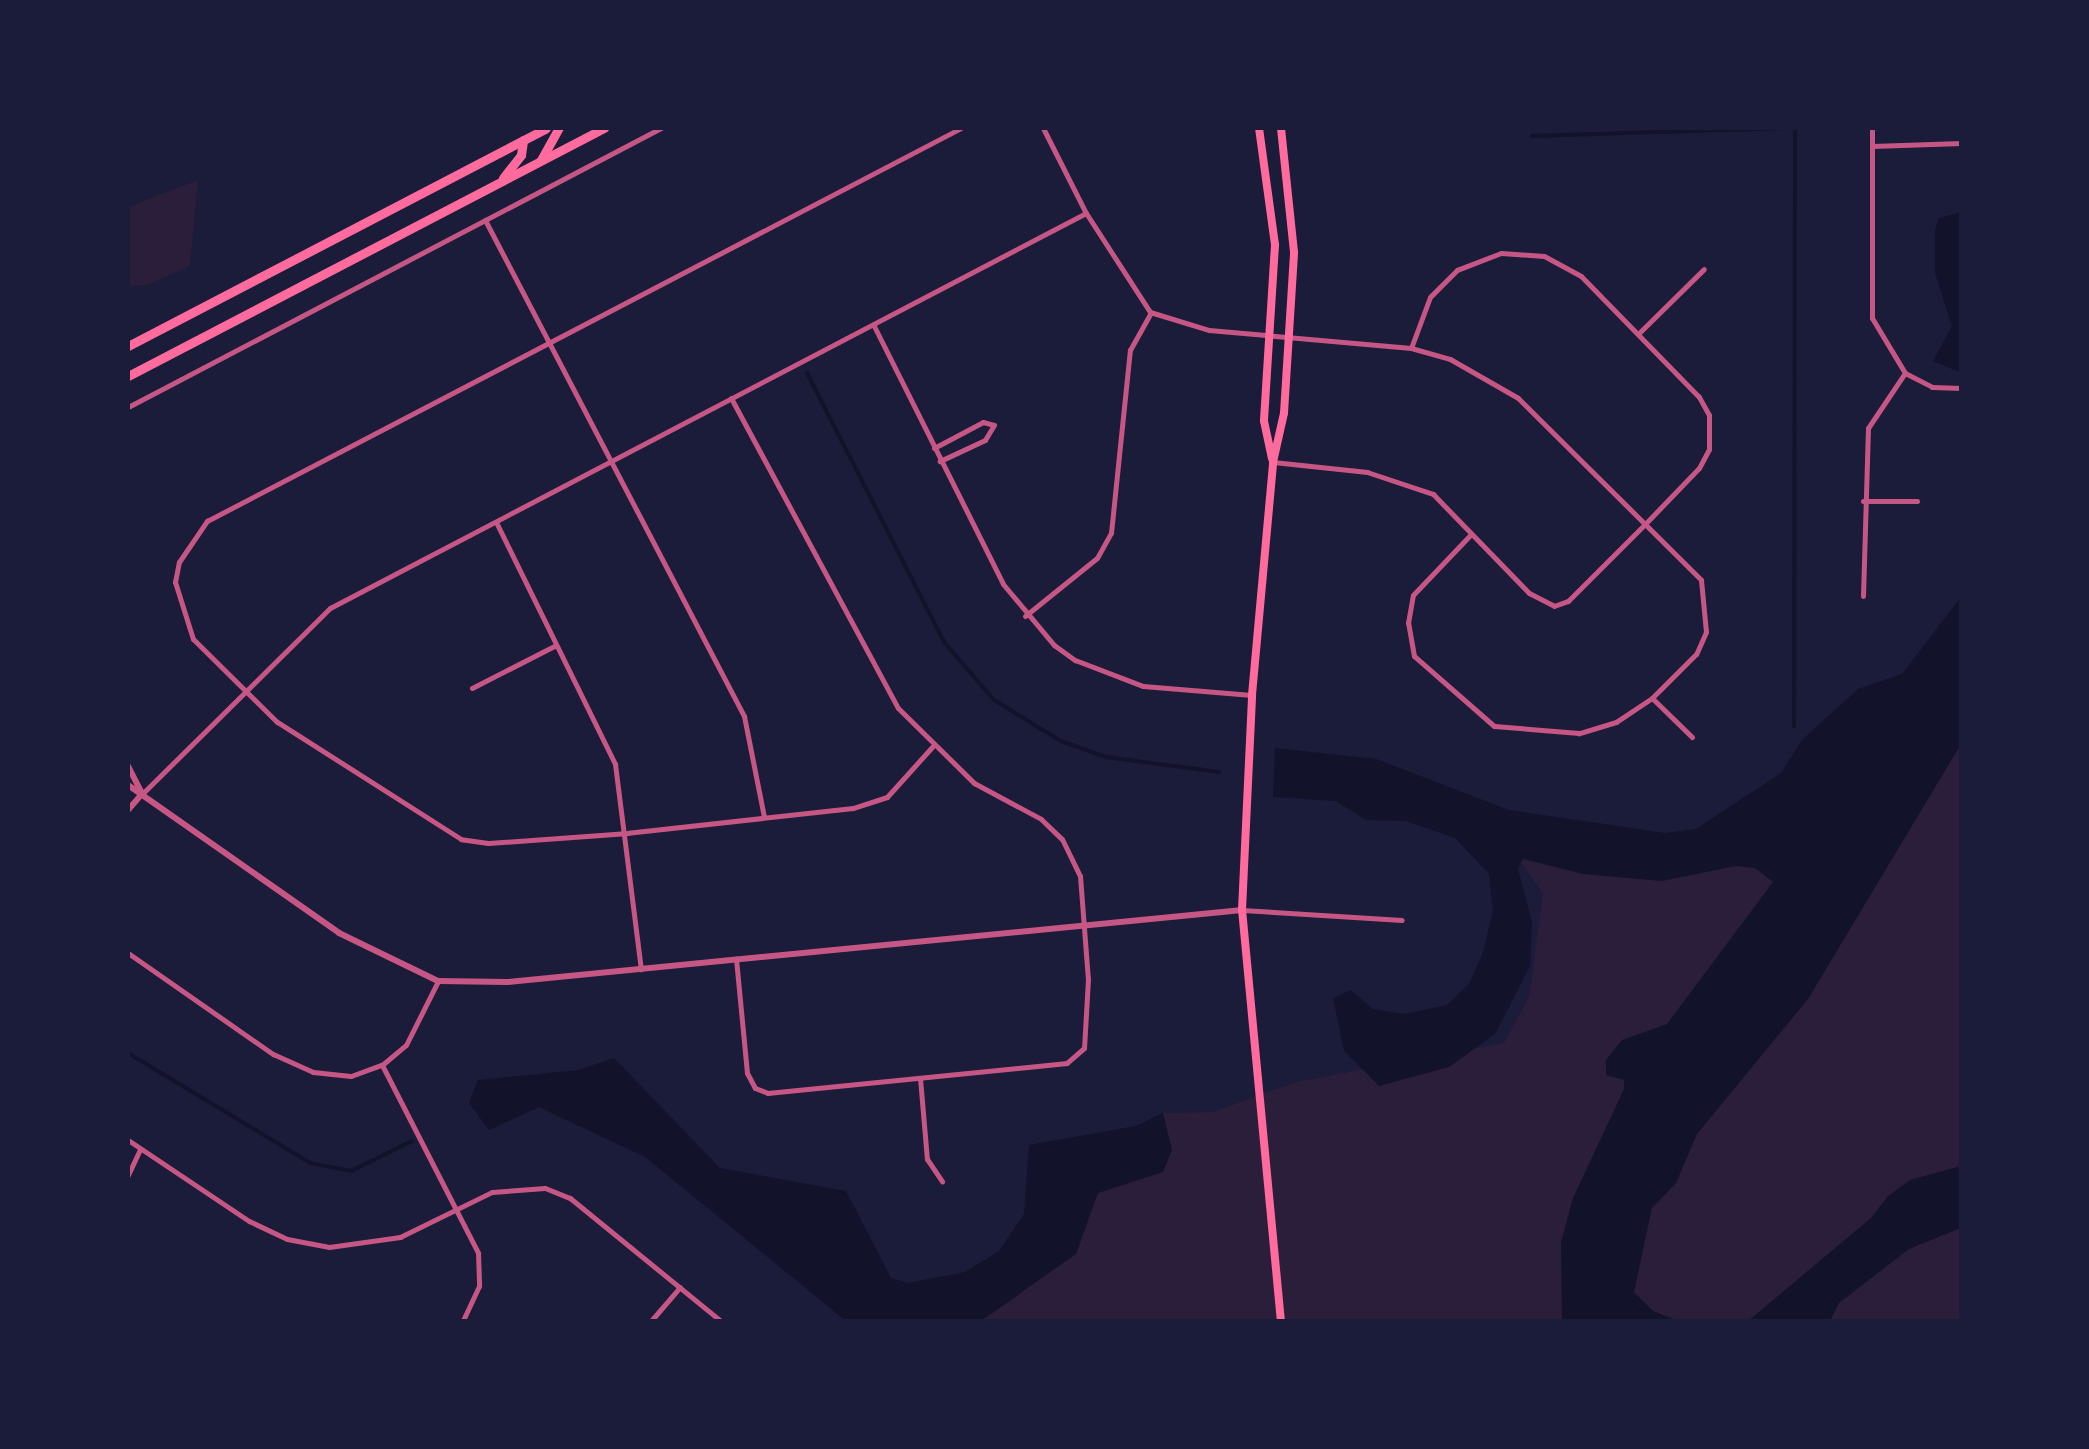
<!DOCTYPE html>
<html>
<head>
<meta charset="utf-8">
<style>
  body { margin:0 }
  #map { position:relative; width:2089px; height:1449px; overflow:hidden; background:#1b1b3a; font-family:Helvetica,sans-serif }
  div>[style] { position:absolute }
  .green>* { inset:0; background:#2a1e3b }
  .water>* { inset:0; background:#12122b }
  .stream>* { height:4px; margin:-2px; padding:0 2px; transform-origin:2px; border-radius:2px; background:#12122b }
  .minor>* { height:5px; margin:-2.5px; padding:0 2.5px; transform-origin:2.5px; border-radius:2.5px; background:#c65784 }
  .tertiary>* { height:6px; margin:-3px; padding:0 3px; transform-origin:3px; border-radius:3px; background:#c65784 }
  .secondary>* { height:8px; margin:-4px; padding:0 4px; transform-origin:4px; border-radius:4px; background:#ff6b9d }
  .primary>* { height:9px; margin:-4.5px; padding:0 4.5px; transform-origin:4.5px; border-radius:4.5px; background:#ff6b9d }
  span { translate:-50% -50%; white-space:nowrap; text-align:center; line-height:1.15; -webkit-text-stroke:10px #1b1b3a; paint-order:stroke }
  .frame { position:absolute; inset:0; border:130px solid #1b1b3a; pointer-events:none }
</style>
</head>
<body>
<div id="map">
  <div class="green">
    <div style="clip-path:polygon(198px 180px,190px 266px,148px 285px,128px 286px,128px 207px)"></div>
    <div style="clip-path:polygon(1961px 676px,1961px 1321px,972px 1322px,1088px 1192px,1165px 1165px,1163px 1113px,1213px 1112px,1296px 1082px,1504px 1043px,1529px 997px,1543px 893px,1510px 848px,1658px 860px)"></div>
  </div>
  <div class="water">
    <div style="clip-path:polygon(1961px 212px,1962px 370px,1957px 371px,1933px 361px,1952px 326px,1935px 273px,1935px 230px,1939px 218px)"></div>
    <div style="clip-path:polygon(1961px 597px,1961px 744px,1808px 999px,1697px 1134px,1676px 1183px,1652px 1208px,1634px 1292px,1653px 1311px,1679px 1321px,1562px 1321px,1561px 1242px,1573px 1198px,1624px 1089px,1624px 1080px,1606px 1075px,1606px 1060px,1622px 1040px,1667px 1024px,1773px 882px,1755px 868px,1736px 866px,1662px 881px,1583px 874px,1523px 859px,1518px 869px,1532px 922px,1530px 966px,1495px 1034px,1449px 1067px,1379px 1086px,1344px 1051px,1333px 998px,1351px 990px,1373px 1009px,1405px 1014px,1447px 1005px,1469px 984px,1483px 953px,1493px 910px,1489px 874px,1455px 838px,1406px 821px,1366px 820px,1336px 801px,1273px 797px,1275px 748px,1376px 759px,1509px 810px,1665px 833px,1696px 829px,1781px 773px,1802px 740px,1858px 689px,1902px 674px)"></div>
    <div style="clip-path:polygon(614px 1058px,720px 1168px,846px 1191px,891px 1278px,908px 1283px,965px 1272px,999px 1251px,1024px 1214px,1029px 1145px,1136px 1126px,1163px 1113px,1172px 1150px,1163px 1172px,1098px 1193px,1076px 1254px,981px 1321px,846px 1321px,645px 1157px,539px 1107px,489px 1130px,469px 1103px,478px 1080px,578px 1070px)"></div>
    <div style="clip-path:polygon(1961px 1166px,1961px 1228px,1909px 1249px,1839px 1303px,1830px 1321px,1748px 1321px,1871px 1218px,1888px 1196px,1910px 1180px)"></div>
  </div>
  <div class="stream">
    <div style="left:1532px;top:136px;width:259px;rotate:-1.8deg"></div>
    <div style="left:807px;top:373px;width:302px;rotate:63deg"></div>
    <div style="left:944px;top:642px;width:77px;rotate:49.2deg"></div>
    <div style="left:994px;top:700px;width:79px;rotate:31.5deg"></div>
    <div style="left:1061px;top:741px;width:48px;rotate:19.6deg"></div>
    <div style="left:1106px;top:757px;width:114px;rotate:7.6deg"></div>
    <div style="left:1794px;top:726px;width:598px;rotate:-89.9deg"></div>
    <div style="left:128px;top:1053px;width:213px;rotate:31.1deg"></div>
    <div style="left:310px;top:1163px;width:42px;rotate:11deg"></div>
    <div style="left:351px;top:1171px;width:68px;rotate:-26.2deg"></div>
  </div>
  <div class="minor">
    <div style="left:1043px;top:128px;width:95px;rotate:63.2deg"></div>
    <div style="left:1086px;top:213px;width:118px;rotate:57.1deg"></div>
    <div style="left:1150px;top:312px;width:62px;rotate:17deg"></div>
    <div style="left:1209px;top:330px;width:203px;rotate:5.1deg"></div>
    <div style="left:1411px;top:348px;width:41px;rotate:15.8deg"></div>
    <div style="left:1450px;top:359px;width:78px;rotate:29.8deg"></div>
    <div style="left:1518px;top:398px;width:258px;rotate:44.8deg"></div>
    <div style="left:1701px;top:580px;width:52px;rotate:84.5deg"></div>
    <div style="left:1706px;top:632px;width:24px;rotate:114deg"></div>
    <div style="left:1696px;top:654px;width:62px;rotate:135deg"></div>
    <div style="left:1652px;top:698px;width:43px;rotate:146.3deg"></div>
    <div style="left:1616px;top:722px;width:39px;rotate:163deg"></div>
    <div style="left:1579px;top:733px;width:85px;rotate:-175.3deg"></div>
    <div style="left:1494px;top:726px;width:106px;rotate:-138.8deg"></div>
    <div style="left:1414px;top:656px;width:34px;rotate:-100deg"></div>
    <div style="left:1408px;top:623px;width:28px;rotate:-80deg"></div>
    <div style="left:1413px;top:595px;width:84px;rotate:-46.4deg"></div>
    <div style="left:1872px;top:128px;width:190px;rotate:90deg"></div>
    <div style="left:1872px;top:318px;width:64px;rotate:59deg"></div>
    <div style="left:1905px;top:373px;width:30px;rotate:27deg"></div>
    <div style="left:1932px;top:387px;width:30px;rotate:2deg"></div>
    <div style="left:1872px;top:146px;width:90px;rotate:-1.9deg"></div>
    <div style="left:485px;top:220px;width:560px;rotate:62.43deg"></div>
    <div style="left:744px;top:716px;width:103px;rotate:78.8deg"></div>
    <div style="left:874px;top:326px;width:288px;rotate:63.4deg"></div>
    <div style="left:1003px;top:584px;width:80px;rotate:50.1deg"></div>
    <div style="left:1054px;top:645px;width:26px;rotate:36deg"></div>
    <div style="left:1075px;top:660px;width:73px;rotate:20.9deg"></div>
    <div style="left:1143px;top:686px;width:109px;rotate:4.7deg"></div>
    <div style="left:1639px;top:333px;width:91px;rotate:-44.6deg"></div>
    <div style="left:731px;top:398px;width:352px;rotate:61.7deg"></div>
    <div style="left:898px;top:708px;width:107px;rotate:44.6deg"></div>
    <div style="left:974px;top:783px;width:76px;rotate:28.2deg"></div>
    <div style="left:1041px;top:819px;width:29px;rotate:44deg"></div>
    <div style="left:1062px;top:839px;width:41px;rotate:64.1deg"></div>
    <div style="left:1080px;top:876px;width:103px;rotate:85.6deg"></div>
    <div style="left:1088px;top:979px;width:69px;rotate:93.3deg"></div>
    <div style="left:1084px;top:1048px;width:23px;rotate:139deg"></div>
    <div style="left:1067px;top:1063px;width:301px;rotate:174.3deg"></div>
    <div style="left:768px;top:1093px;width:14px;rotate:-159deg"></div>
    <div style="left:755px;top:1088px;width:17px;rotate:-118deg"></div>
    <div style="left:747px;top:1073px;width:115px;rotate:-95.5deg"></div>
    <div style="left:128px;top:407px;width:602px;rotate:-27.63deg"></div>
    <div style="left:934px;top:448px;width:55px;rotate:-28deg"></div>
    <div style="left:983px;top:422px;width:11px;rotate:15deg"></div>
    <div style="left:994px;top:425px;width:17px;rotate:121deg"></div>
    <div style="left:985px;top:440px;width:50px;rotate:155deg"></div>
    <div style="left:1273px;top:462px;width:95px;rotate:6.1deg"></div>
    <div style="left:1367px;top:472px;width:70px;rotate:18.4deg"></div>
    <div style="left:1433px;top:494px;width:138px;rotate:45.9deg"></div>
    <div style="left:1529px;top:593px;width:28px;rotate:27deg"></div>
    <div style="left:1554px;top:606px;width:15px;rotate:-20deg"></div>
    <div style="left:1568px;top:601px;width:110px;rotate:-45deg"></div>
    <div style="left:1646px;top:523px;width:76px;rotate:-46.1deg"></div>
    <div style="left:1699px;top:468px;width:21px;rotate:-62deg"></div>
    <div style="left:1709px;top:449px;width:34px;rotate:-90deg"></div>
    <div style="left:1709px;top:415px;width:21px;rotate:-119deg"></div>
    <div style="left:1699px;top:397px;width:169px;rotate:-134.3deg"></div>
    <div style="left:1581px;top:276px;width:42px;rotate:-151.6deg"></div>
    <div style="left:1544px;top:256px;width:43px;rotate:-176deg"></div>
    <div style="left:1501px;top:253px;width:47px;rotate:158.9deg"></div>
    <div style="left:1457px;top:270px;width:38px;rotate:135deg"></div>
    <div style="left:1430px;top:297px;width:54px;rotate:110.4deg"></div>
    <div style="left:1863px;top:501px;width:54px"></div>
    <div style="left:496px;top:522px;width:270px;rotate:63.8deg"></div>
    <div style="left:615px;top:764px;width:207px;rotate:82.8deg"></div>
    <div style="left:1863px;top:596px;width:168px;rotate:-88.3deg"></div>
    <div style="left:1868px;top:428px;width:66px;rotate:-56.1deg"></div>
    <div style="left:1025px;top:616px;width:92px;rotate:-38.9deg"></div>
    <div style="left:1097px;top:558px;width:29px;rotate:-61deg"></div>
    <div style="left:1111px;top:533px;width:184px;rotate:-84.1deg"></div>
    <div style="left:1130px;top:350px;width:41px;rotate:-60.9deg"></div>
    <div style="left:472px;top:688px;width:94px;rotate:-27.1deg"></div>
    <div style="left:1652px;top:698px;width:56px;rotate:44.3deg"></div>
    <div style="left:932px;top:747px;width:67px;rotate:132deg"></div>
    <div style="left:887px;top:797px;width:36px;rotate:162deg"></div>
    <div style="left:853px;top:808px;width:226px;rotate:173.7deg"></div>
    <div style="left:628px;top:833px;width:140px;rotate:175.9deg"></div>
    <div style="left:488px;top:843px;width:27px;rotate:-172deg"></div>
    <div style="left:461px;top:839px;width:218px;rotate:-147.5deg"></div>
    <div style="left:277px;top:722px;width:118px;rotate:-135.3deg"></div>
    <div style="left:193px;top:639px;width:60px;rotate:-107.5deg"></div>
    <div style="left:175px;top:582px;width:20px;rotate:-79deg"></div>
    <div style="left:179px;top:562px;width:50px;rotate:-55.7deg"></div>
    <div style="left:207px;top:521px;width:850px;rotate:-27.53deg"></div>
    <div style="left:143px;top:793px;width:263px;rotate:-44.7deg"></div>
    <div style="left:330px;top:608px;width:853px;rotate:-27.59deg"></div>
    <div style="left:1242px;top:910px;width:160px;rotate:3.6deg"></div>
    <div style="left:128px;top:953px;width:177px;rotate:34.9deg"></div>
    <div style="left:273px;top:1054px;width:44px;rotate:24.2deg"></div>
    <div style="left:313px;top:1072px;width:38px;rotate:6deg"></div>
    <div style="left:351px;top:1076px;width:33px;rotate:-20deg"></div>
    <div style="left:382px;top:1065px;width:31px;rotate:-40deg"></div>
    <div style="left:406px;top:1045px;width:72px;rotate:-63.4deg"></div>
    <div style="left:382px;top:1065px;width:211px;rotate:62.9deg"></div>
    <div style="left:478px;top:1253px;width:33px;rotate:88deg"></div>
    <div style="left:479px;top:1286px;width:40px;rotate:115deg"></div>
    <div style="left:920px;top:1078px;width:81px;rotate:85.1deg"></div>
    <div style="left:927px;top:1159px;width:27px;rotate:56deg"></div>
    <div style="left:128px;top:1140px;width:146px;rotate:33.8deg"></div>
    <div style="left:249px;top:1221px;width:42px;rotate:25.3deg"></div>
    <div style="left:287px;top:1239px;width:43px;rotate:10.8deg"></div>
    <div style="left:329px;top:1247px;width:72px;rotate:-8deg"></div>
    <div style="left:400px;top:1237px;width:102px;rotate:-26.1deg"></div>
    <div style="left:492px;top:1192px;width:53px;rotate:-4.3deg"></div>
    <div style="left:545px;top:1188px;width:27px;rotate:22deg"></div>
    <div style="left:570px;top:1198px;width:196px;rotate:39.2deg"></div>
    <div style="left:128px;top:1175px;width:29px;rotate:-65deg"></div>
    <div style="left:650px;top:1322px;width:46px;rotate:-49.4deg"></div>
  </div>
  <div class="tertiary">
    <div style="left:128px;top:766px;width:30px;rotate:63deg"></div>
    <div style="left:128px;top:785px;width:258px;rotate:35deg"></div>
    <div style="left:339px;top:933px;width:110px;rotate:25.9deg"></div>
    <div style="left:438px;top:981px;width:69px;rotate:0.8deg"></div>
    <div style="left:507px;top:982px;width:739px;rotate:-5.59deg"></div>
    <div style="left:128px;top:810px;width:21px;rotate:-49deg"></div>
  </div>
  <div class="secondary">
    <div style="left:1259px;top:128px;width:118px;rotate:82.2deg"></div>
    <div style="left:1275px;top:245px;width:176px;rotate:93.6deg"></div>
    <div style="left:1264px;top:421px;width:38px;rotate:78deg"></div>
    <div style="left:1281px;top:1322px;width:414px;rotate:-95.4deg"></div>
    <div style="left:1242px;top:910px;width:215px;rotate:-87.3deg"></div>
    <div style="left:1252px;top:695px;width:234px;rotate:-84.8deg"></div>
    <div style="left:1273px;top:462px;width:50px;rotate:-77.3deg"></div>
    <div style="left:1284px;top:413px;width:161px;rotate:-86.4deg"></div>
    <div style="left:1294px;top:252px;width:125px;rotate:-96deg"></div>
  </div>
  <div class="primary">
    <div style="left:541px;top:160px;width:37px;rotate:-61deg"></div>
    <div style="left:503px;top:178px;width:29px;rotate:-52deg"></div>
    <div style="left:521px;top:155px;width:15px;rotate:-82deg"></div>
    <div style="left:128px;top:346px;width:471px;rotate:-27.5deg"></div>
    <div style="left:128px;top:376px;width:537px;rotate:-27.52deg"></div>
  </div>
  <div class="frame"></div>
</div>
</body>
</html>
